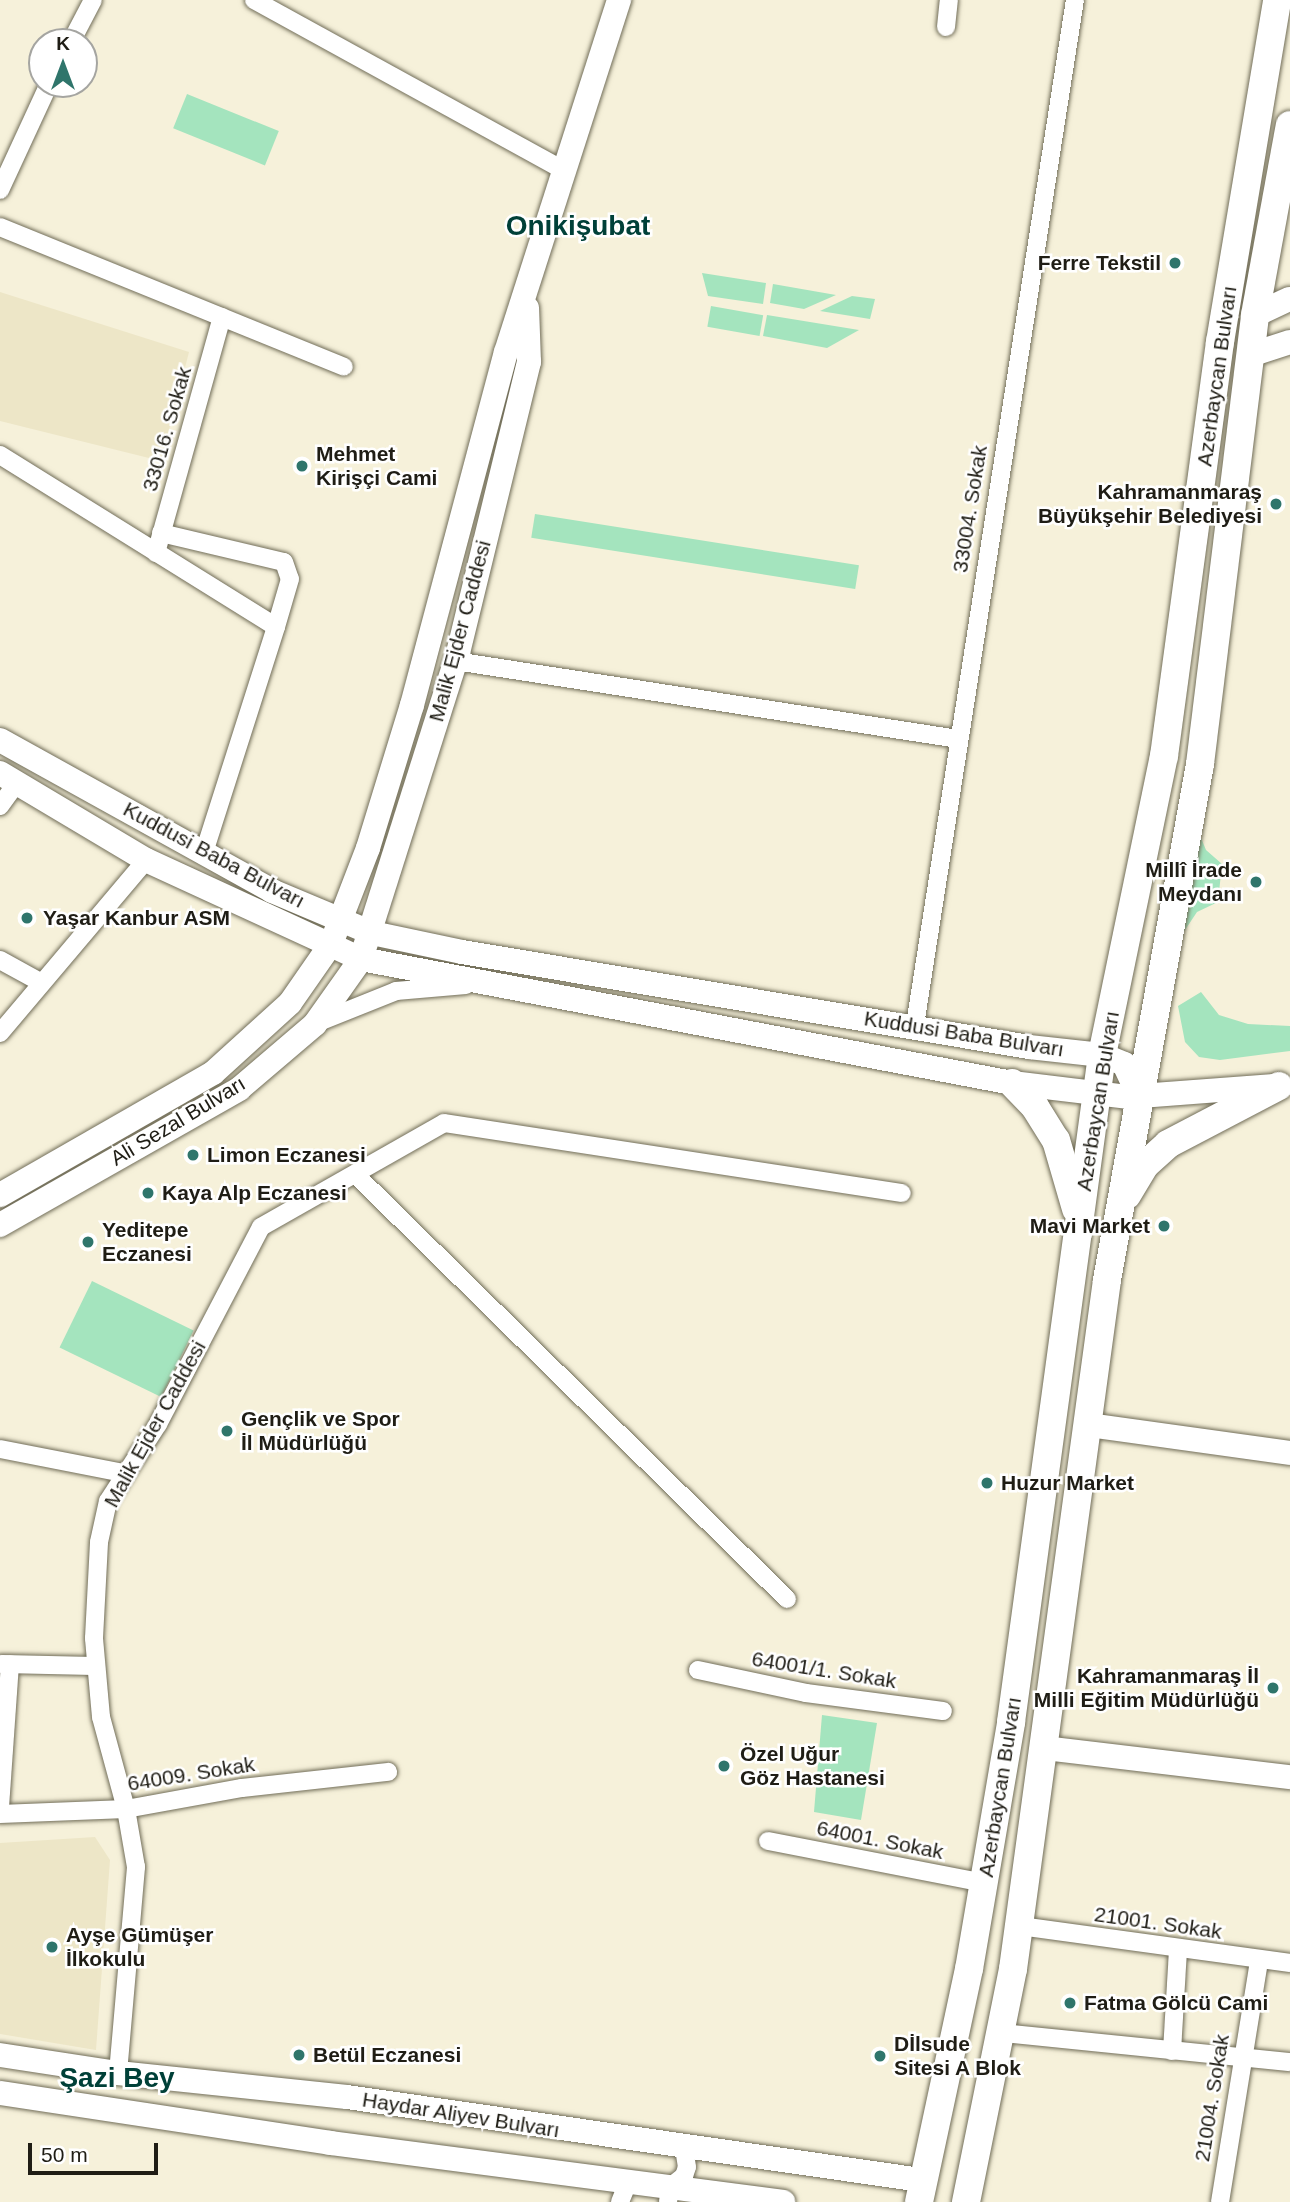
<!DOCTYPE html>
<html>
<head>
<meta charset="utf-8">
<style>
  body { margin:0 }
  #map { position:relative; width:1290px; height:2202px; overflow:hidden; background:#f6f1da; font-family:Arial,sans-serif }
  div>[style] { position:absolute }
  .built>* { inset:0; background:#ede6c7 }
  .green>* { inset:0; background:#a4e4be; transform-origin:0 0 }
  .roads { filter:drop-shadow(0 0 2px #716d58) drop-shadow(0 0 2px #716d58) }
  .street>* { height:18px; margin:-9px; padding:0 9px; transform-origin:9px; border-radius:9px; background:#fff }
  .secondary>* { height:24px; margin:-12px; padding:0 12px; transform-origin:12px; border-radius:12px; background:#fff }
  .primary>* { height:28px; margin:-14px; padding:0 14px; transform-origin:14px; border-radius:14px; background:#fff }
  .dots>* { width:19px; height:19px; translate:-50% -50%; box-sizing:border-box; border:4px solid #fff; border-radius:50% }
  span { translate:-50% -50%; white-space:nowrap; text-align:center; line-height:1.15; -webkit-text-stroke:5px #fff; paint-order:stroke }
  .poi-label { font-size:21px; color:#1f1d15; font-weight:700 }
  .right { translate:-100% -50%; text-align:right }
  .left { translate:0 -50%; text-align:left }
  .street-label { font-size:21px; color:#1f1d15 }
  .district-label { font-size:28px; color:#004038; font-weight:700 }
  .north { position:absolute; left:28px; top:28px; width:70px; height:70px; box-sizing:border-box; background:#fff; border:2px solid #a5a5a1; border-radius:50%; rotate:0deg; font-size:19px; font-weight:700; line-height:28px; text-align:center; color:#1f1d15 }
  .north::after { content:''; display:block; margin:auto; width:24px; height:32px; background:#2f756b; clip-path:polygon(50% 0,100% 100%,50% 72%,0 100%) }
  .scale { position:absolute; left:28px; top:2143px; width:130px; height:32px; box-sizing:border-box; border:4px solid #1f1d15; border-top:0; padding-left:9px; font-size:21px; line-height:24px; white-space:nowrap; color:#1f1d15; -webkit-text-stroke:5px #fff; paint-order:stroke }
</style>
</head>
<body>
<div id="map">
  <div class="built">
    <div style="clip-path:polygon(0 292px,189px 352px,161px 461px,0 421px)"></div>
    <div style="clip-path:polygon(95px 1837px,110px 1860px,96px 2050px,0 2034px,0 1843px)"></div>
  </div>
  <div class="green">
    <div style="left:187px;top:94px;width:99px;height:37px;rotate:22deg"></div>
    <div style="clip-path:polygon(702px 273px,766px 283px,763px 304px,708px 296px)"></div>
    <div style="clip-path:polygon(773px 284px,836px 295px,804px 309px,770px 303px)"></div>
    <div style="clip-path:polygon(852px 296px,875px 299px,870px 319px,820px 311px)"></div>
    <div style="left:711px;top:306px;width:53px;height:21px;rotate:10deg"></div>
    <div style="clip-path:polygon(767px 315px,859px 330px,827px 348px,763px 336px)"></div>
    <div style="left:535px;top:514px;width:328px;height:24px;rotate:9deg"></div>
    <div style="clip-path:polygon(1194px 821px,1206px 850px,1222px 864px,1218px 902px,1197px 912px,1177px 942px)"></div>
    <div style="clip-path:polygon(1201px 992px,1219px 1015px,1248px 1024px,1290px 1026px,1290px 1051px,1220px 1060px,1199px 1057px,1185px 1042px,1178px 1006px)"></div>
    <div style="left:92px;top:1281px;width:113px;height:74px;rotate:26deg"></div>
    <div style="clip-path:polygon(822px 1715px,877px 1723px,861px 1820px,814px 1812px)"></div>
  </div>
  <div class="roads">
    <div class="street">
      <div style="left:254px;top:0;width:355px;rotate:28.8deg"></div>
      <div style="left:946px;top:27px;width:27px;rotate:-84deg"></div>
      <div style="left:71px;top:42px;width:47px;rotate:-62.4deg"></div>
      <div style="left:0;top:190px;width:117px;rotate:-65.2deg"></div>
      <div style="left:0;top:227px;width:371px;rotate:22.1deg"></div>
      <div style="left:0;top:455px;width:325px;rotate:31.9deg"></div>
      <div style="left:276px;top:627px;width:237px;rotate:107.7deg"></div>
      <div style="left:161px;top:533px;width:126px;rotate:13.3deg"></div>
      <div style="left:284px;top:562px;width:18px;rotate:71deg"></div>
      <div style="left:290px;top:579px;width:50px;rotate:106.3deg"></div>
      <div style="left:156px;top:553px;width:245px;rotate:-74.4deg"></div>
      <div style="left:455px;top:661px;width:509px;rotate:8.81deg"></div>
      <div style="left:0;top:806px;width:29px;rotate:-54deg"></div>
      <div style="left:0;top:960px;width:46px;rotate:28.8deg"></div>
      <div style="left:319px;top:1022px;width:83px;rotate:-21.9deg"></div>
      <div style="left:396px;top:991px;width:70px;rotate:-4.9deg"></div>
      <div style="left:915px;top:1025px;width:1037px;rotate:-81.13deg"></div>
      <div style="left:0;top:1033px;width:226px;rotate:-49.8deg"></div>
      <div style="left:355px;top:1174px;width:606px;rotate:44.53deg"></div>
      <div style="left:0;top:1449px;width:125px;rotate:11deg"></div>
      <div style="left:1px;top:1664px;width:95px;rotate:1.2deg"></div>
      <div style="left:698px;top:1670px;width:110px;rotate:12deg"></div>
      <div style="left:806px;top:1693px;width:138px;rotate:7.5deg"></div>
      <div style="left:0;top:1807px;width:143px;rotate:-86deg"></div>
      <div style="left:0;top:1814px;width:126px;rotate:-2.3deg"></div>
      <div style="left:126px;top:1809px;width:118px;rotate:-10.3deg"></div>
      <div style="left:242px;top:1788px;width:147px;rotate:-6.3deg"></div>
      <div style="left:768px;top:1841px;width:220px;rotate:11deg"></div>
      <div style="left:1020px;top:1926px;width:273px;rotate:7.8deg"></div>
      <div style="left:1003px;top:2033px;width:288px;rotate:5.8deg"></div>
      <div style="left:1172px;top:2051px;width:101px;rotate:-86.6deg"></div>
      <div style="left:118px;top:2073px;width:207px;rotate:-85deg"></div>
      <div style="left:136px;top:1867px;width:59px;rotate:-99.8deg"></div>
      <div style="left:126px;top:1809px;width:95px;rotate:-105.2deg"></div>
      <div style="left:101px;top:1717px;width:79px;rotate:-95.1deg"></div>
      <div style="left:94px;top:1638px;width:96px;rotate:-87deg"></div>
      <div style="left:99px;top:1542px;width:42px;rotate:-77.6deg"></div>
      <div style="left:108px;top:1501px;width:92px;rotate:-57deg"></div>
      <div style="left:158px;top:1424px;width:222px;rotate:-62.4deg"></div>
      <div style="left:261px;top:1227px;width:210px;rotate:-29.6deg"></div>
      <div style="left:444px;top:1123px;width:463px;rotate:8.7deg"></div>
      <div style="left:620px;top:2202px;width:22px;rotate:-68deg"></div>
      <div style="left:668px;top:2202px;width:15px;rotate:-82deg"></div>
      <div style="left:670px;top:2187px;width:18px;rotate:-38deg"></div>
      <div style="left:684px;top:2176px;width:9px;rotate:-72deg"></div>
      <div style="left:687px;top:2167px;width:20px;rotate:-99deg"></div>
      <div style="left:1220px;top:2202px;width:245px;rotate:-80.8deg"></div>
    </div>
    <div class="secondary">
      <div style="left:1255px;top:315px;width:38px;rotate:-25deg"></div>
      <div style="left:1250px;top:355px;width:42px;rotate:-18deg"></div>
      <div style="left:0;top:740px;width:311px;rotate:29deg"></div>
      <div style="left:272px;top:891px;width:108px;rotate:22.8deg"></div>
      <div style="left:372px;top:933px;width:92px;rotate:11.9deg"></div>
      <div style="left:462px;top:952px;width:575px;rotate:9.51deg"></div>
      <div style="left:1029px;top:1047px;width:73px;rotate:6.3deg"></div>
      <div style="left:1102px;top:1055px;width:24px;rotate:22deg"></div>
      <div style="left:1124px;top:1064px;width:35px;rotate:65deg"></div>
      <div style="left:0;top:773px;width:170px;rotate:30.8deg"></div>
      <div style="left:146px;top:860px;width:237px;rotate:24.7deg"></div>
      <div style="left:361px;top:959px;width:663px;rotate:10.78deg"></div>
      <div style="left:1012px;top:1083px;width:116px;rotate:6.9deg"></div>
      <div style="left:1127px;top:1097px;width:148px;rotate:-4.3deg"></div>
      <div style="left:0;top:1195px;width:245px;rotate:-29.8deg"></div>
      <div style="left:213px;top:1073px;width:104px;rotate:-42.3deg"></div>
      <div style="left:290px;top:1003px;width:72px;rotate:-55.2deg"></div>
      <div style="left:331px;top:944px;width:103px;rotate:-68.9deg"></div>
      <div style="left:368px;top:848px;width:150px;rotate:-72.9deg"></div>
      <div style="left:412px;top:705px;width:365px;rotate:-75.1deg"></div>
      <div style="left:506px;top:352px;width:370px;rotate:-72.2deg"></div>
      <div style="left:0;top:1225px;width:275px;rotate:-29.6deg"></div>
      <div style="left:239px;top:1089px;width:100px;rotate:-40.5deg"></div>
      <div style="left:315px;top:1024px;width:80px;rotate:-54.7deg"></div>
      <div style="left:361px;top:959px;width:321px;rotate:-72.4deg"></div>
      <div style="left:458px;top:653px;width:300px;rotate:-76.3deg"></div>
      <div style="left:529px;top:362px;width:54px;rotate:-92.1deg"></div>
      <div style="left:1089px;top:1425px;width:203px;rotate:7.9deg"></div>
      <div style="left:1045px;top:1748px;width:247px;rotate:6.8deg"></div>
      <div style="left:0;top:2055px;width:119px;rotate:8.7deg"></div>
      <div style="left:118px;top:2073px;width:230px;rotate:6deg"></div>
      <div style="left:347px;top:2097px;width:580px;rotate:8.23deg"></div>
      <div style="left:0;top:2093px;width:334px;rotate:8.6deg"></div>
      <div style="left:330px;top:2143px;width:457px;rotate:7.4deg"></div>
    </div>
    <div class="primary">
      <div style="left:1012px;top:1083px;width:33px;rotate:46deg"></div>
      <div style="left:1035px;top:1107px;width:39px;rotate:58deg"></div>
      <div style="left:1056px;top:1140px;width:72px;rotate:73.8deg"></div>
      <div style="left:1127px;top:1195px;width:35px;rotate:-59deg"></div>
      <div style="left:1145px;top:1165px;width:31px;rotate:-42deg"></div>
      <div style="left:1168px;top:1144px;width:125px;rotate:-27.6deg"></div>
      <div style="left:919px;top:2202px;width:238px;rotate:-77.9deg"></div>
      <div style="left:969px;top:1969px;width:251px;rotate:-80.3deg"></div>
      <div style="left:1011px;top:1722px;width:673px;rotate:-82.23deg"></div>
      <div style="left:1102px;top:1055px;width:305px;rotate:-78.3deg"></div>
      <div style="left:1164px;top:756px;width:418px;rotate:-82.3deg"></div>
      <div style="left:1220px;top:342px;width:347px;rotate:-80.5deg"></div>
      <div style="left:966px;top:2202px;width:238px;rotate:-78.6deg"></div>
      <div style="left:1013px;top:1969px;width:695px;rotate:-82.23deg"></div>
      <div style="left:1107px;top:1280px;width:524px;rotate:-79.78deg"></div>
      <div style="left:1200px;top:764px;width:452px;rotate:-83deg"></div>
      <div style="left:1255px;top:315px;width:193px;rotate:-79.6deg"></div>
    </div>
  </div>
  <div class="dots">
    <div style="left:1175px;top:263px;background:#2f756b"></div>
    <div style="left:302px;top:466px;background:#2f756b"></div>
    <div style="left:1276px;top:504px;background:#2f756b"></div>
    <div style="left:1256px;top:882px;background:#2f756b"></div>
    <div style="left:27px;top:918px;background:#2f756b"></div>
    <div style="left:193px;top:1155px;background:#2f756b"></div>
    <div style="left:148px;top:1193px;background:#2f756b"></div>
    <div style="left:1164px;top:1226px;background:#2f756b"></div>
    <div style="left:88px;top:1242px;background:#2f756b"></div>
    <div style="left:227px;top:1431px;background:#2f756b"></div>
    <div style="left:987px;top:1483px;background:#2f756b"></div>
    <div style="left:1273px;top:1688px;background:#2f756b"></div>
    <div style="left:724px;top:1766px;background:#2f756b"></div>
    <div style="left:52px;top:1947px;background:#2f756b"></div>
    <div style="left:1070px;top:2003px;background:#2f756b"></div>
    <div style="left:299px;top:2055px;background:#2f756b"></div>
    <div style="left:880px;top:2056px;background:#2f756b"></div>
  </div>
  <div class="poi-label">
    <span class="right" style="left:1161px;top:263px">Ferre Tekstil</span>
    <span class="left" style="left:316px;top:466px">Mehmet<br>Kirişçi Cami</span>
    <span class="right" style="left:1262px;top:504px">Kahramanmaraş<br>Büyükşehir Belediyesi</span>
    <span class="right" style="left:1242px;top:882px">Millî İrade<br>Meydanı</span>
    <span class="left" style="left:43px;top:918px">Yaşar Kanbur ASM</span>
    <span class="left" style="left:207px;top:1155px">Limon Eczanesi</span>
    <span class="left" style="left:162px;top:1193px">Kaya Alp Eczanesi</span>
    <span class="right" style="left:1150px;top:1226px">Mavi Market</span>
    <span class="left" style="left:102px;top:1242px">Yeditepe<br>Eczanesi</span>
    <span class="left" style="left:241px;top:1431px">Gençlik ve Spor<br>İl Müdürlüğü</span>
    <span class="left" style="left:1001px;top:1483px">Huzur Market</span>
    <span class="right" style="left:1259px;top:1688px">Kahramanmaraş İl<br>Milli Eğitim Müdürlüğü</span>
    <span class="left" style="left:740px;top:1766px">Özel Uğur<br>Göz Hastanesi</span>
    <span class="left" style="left:66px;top:1947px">Ayşe Gümüşer<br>İlkokulu</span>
    <span class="left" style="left:1084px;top:2003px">Fatma Gölcü Cami</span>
    <span class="left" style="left:894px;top:2056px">Dİlsude<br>Sitesi A Blok</span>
    <span class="left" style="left:313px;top:2055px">Betül Eczanesi</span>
  </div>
  <div class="street-label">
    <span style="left:1217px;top:376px;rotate:-82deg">Azerbaycan Bulvarı</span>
    <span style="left:167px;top:429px;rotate:-74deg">33016. Sokak</span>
    <span style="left:970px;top:509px;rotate:-81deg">33004. Sokak</span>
    <span style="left:460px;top:631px;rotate:-75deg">Malik Ejder Caddesi</span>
    <span style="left:214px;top:855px;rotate:28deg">Kuddusi Baba Bulvarı</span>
    <span style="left:964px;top:1034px;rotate:9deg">Kuddusi Baba Bulvarı</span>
    <span style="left:1098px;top:1101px;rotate:-81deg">Azerbaycan Bulvarı</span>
    <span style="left:178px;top:1121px;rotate:-31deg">Ali Sezal Bulvarı</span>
    <span style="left:155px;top:1424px;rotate:-61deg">Malik Ejder Caddesi</span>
    <span style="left:824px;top:1670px;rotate:9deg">64001/1. Sokak</span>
    <span style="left:191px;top:1774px;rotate:-9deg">64009. Sokak</span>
    <span style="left:1000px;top:1787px;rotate:-81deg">Azerbaycan Bulvarı</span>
    <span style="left:880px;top:1840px;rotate:11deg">64001. Sokak</span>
    <span style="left:1158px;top:1923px;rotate:8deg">21001. Sokak</span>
    <span style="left:1212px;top:2098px;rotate:-81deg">21004. Sokak</span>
    <span style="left:461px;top:2115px;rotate:9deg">Haydar Aliyev Bulvarı</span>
  </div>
  <div class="district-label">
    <span style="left:578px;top:226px">Onikişubat</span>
    <span style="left:117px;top:2078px">Şazi Bey</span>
  </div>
  <div class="north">K</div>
  <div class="scale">50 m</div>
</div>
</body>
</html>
